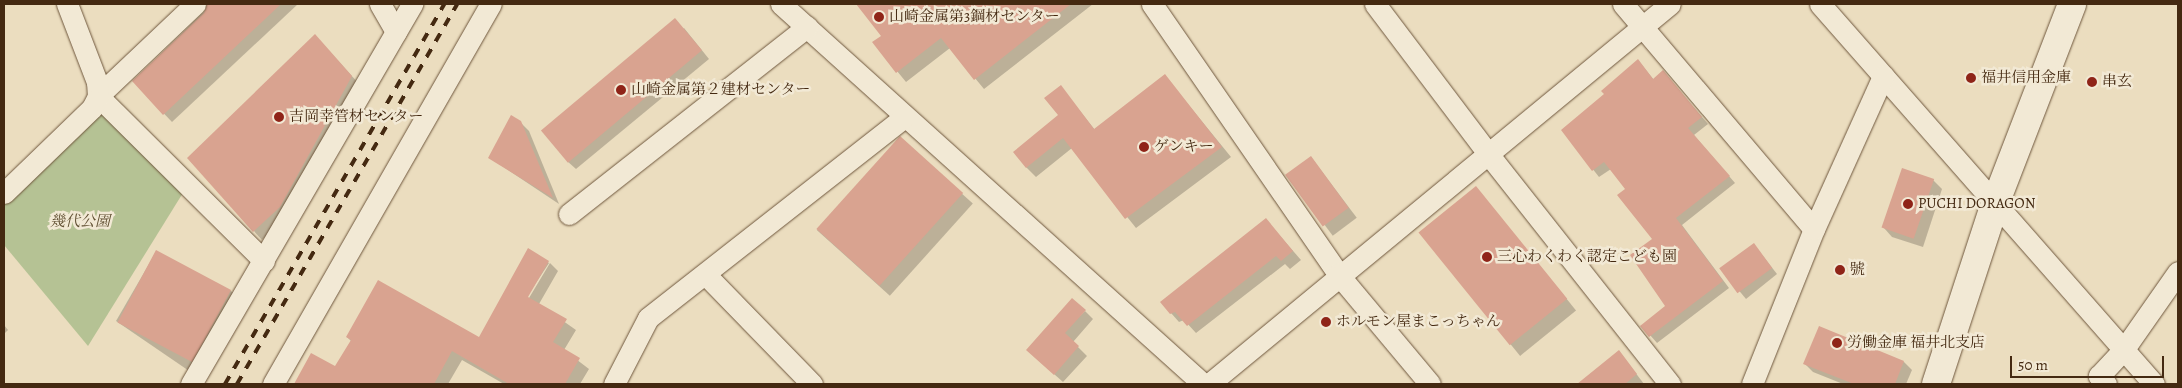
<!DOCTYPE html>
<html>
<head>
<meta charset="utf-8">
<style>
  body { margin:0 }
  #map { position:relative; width:2182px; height:388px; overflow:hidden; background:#ebddbf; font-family:Alegreya,"Noto Serif JP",serif }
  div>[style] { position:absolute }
  .green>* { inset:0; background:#b5c294 }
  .shadow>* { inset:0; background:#0003; transform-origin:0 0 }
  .building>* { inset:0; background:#d9a390; transform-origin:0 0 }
  .roads { filter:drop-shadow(0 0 1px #6e563c) drop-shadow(0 0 1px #6e563c) }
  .street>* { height:21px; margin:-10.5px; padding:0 10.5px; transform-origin:10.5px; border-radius:10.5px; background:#f2e9d5 }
  .secondary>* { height:28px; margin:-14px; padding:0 14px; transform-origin:14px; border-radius:14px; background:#f2e9d5 }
  .rail>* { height:4px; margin-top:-2px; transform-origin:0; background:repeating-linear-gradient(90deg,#442911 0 9px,transparent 0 18px) }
  .dots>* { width:14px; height:14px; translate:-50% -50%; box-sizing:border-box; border:2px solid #f2e9d5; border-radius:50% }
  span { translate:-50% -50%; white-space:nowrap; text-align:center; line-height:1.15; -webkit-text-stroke:5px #f2e9d5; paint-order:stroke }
  .poi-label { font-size:15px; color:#442911 }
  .left { translate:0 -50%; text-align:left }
  .park-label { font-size:15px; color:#604f32; font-style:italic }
  .frame { position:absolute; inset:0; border:5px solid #442911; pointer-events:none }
  .scale { position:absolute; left:2010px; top:356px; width:154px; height:22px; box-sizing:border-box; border:2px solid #442911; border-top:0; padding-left:6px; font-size:15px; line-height:18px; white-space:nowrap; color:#442911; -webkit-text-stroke:4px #f2e9d5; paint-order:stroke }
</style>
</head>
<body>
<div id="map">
  <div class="green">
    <div style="clip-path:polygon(100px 105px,186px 188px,88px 346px,4px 245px,4px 197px)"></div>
  </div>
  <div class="shadow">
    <div style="clip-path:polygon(212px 4px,298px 4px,172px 122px,133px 81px)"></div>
    <div style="clip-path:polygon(857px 4px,1093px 4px,984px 89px,950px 48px,906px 82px,874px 43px,883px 36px)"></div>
    <div style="clip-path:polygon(684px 28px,709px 59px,576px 169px,567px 161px)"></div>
    <div style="clip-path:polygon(323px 44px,360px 85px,288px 215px,262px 240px,188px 158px)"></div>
    <div style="clip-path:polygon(1638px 60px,1654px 80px,1669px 79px,1708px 124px,1694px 135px,1735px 183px,1682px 225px,1729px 288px,1657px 343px,1642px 326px,1666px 306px,1653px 239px,1627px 189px,1611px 169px,1599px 177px,1562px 130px,1606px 94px)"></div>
    <div style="clip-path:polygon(1165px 76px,1231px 157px,1136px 228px,1072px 148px,1036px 177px,1026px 167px,1060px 115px,1061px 87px,1095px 130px)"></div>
    <div style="clip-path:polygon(520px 122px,529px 131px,559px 204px,490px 158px)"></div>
    <div style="left:900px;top:138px;width:98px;height:124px;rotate:42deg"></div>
    <div style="left:1311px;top:157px;width:76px;height:30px;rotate:53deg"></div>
    <div style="clip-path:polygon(1933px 180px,1942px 189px,1923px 247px,1892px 237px,1884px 228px)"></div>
    <div style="left:1476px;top:187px;width:159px;height:72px;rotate:51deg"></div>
    <div style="clip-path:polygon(1266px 220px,1301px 260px,1290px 269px,1285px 264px,1196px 333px,1184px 320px,1179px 322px,1171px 313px)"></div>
    <div style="clip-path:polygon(529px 250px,549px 263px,524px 301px,526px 303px,550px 263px,558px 271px,539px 304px,576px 330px,564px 350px,589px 369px,580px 384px,504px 384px,462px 360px,448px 384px,296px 384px,312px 355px,335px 368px,351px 341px,347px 337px,480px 339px)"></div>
    <div style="clip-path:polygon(1759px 251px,1777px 274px,1746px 299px,1722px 270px)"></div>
    <div style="clip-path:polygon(156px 252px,231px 291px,239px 299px,195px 375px,116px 321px)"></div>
    <div style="clip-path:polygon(1085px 311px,1093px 319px,1073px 342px,1087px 356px,1063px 382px,1036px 358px)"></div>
    <div style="clip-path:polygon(4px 325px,8px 330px,4px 334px)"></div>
    <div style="clip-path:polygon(1619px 351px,1644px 384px,1578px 384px)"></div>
    <div style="clip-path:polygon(1904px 362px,1912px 370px,1906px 384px,1843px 384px,1813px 372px,1805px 364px)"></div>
  </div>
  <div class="building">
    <div style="clip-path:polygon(207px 4px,281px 4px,163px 115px,132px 81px,204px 13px)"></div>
    <div style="clip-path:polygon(856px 4px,1071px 4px,974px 80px,941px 38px,896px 73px,872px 42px,881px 36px)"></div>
    <div style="left:675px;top:18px;width:42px;height:175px;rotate:50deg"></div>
    <div style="clip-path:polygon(315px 34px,352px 76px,280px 207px,253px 232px,187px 158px)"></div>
    <div style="clip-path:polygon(1638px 59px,1653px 79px,1663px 70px,1702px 117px,1688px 128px,1730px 176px,1676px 218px,1723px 281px,1649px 337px,1640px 326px,1665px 306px,1630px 255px,1652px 239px,1617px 195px,1625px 189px,1604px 162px,1592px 171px,1561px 130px,1604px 94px,1601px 91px)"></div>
    <div style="clip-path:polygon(1165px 74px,1222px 147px,1125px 219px,1063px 138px,1026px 168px,1013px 152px,1058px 115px,1044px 98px,1061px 85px,1094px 129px)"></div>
    <div style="clip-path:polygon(511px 115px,521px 121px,553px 198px,488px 158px)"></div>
    <div style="left:900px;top:136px;width:85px;height:125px;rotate:42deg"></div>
    <div style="left:1311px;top:156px;width:64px;height:32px;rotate:54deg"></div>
    <div style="left:1902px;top:168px;width:34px;height:63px;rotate:19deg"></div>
    <div style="left:1476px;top:186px;width:145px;height:74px;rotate:51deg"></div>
    <div style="clip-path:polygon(1266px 218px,1293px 251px,1281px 261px,1276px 256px,1187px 326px,1175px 312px,1170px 314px,1160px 302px)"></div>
    <div style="left:1754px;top:243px;width:31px;height:43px;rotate:54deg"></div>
    <div style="clip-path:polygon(528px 248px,549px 261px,528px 297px,567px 319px,553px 342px,580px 358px,565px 384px,509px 384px,452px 351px,434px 384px,294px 384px,311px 353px,335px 366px,351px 340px,346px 337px,378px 280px,479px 337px)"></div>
    <div style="left:156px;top:250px;width:85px;height:82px;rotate:28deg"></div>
    <div style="clip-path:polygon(1072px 298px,1086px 310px,1065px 333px,1079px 346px,1054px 375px,1026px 350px)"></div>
    <div style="clip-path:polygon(1819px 326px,1904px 361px,1895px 384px,1854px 384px,1803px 364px)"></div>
    <div style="clip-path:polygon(1619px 350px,1637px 374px,1625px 384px,1577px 384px)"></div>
  </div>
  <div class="roads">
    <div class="street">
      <div style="left:195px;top:4px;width:134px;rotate:136.5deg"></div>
      <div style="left:98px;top:96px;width:234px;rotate:44.8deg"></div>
      <div style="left:380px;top:4px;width:32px;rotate:60deg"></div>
      <div style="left:781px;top:4px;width:568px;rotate:42deg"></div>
      <div style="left:1152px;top:4px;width:328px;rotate:55.4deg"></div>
      <div style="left:1338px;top:274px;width:143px;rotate:50.1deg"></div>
      <div style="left:1375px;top:4px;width:189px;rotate:52.9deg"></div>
      <div style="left:1489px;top:155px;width:292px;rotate:51.7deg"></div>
      <div style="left:1623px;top:4px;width:295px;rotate:49.7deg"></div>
      <div style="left:1820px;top:4px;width:506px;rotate:48.69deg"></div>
      <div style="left:4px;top:193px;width:122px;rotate:-44deg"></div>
      <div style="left:92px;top:108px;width:13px;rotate:-63deg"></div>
      <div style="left:98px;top:96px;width:14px;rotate:-94deg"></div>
      <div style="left:97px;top:82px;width:84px;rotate:-111deg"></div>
      <div style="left:569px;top:214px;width:303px;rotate:-38.2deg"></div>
      <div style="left:706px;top:275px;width:152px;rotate:45.8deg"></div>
      <div style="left:191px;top:384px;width:440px;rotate:-59.8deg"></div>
      <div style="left:273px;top:384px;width:438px;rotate:-60.2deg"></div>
      <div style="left:614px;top:384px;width:74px;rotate:-62.7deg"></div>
      <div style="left:648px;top:318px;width:325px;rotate:-38.1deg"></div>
      <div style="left:1209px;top:384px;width:597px;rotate:-39.5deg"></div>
      <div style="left:1752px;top:384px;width:167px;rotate:-68.2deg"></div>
      <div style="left:1814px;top:229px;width:168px;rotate:-65.7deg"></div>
      <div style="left:2106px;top:384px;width:11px;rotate:-131deg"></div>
      <div style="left:2099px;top:376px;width:37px;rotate:-47deg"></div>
      <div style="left:2124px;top:349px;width:94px;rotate:-55deg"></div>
    </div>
    <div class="secondary">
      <div style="left:1936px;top:384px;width:189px;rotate:-71.9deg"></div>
      <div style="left:1995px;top:204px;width:214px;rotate:-68.9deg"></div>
    </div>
  </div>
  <div class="rail">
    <div style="left:225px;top:384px;width:439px;rotate:-60deg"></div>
    <div style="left:237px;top:384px;width:439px;rotate:-59.9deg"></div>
  </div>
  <div class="dots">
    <div style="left:879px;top:17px;background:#8f2418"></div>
    <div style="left:1971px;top:78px;background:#8f2418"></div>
    <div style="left:2092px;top:82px;background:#8f2418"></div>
    <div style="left:621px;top:90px;background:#8f2418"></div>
    <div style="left:279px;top:117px;background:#8f2418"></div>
    <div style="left:1144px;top:147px;background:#8f2418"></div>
    <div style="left:1908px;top:204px;background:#8f2418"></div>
    <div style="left:1487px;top:257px;background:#8f2418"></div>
    <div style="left:1840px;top:270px;background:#8f2418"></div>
    <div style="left:1326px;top:322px;background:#8f2418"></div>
    <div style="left:1837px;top:343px;background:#8f2418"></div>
  </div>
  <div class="poi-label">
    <span class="left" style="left:889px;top:17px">山崎金属第3鋼材センター</span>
    <span class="left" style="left:1981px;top:78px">福井信用金庫</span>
    <span class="left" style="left:2102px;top:82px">串玄</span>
    <span class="left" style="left:631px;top:90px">山崎金属第２建材センター</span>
    <span class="left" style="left:289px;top:117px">吉岡幸管材センター</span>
    <span class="left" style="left:1154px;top:147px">ゲンキー</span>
    <span class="left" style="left:1918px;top:204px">PUCHI DORAGON</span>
    <span class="left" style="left:1497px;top:257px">三心わくわく認定こども園</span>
    <span class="left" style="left:1850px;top:270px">號</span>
    <span class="left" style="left:1336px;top:322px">ホルモン屋まこっちゃん</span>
    <span class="left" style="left:1847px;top:343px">労働金庫 福井北支店</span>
  </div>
  <div class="park-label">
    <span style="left:80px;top:222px">幾代公園</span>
  </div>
  <div class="frame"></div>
  <div class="scale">50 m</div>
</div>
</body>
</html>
